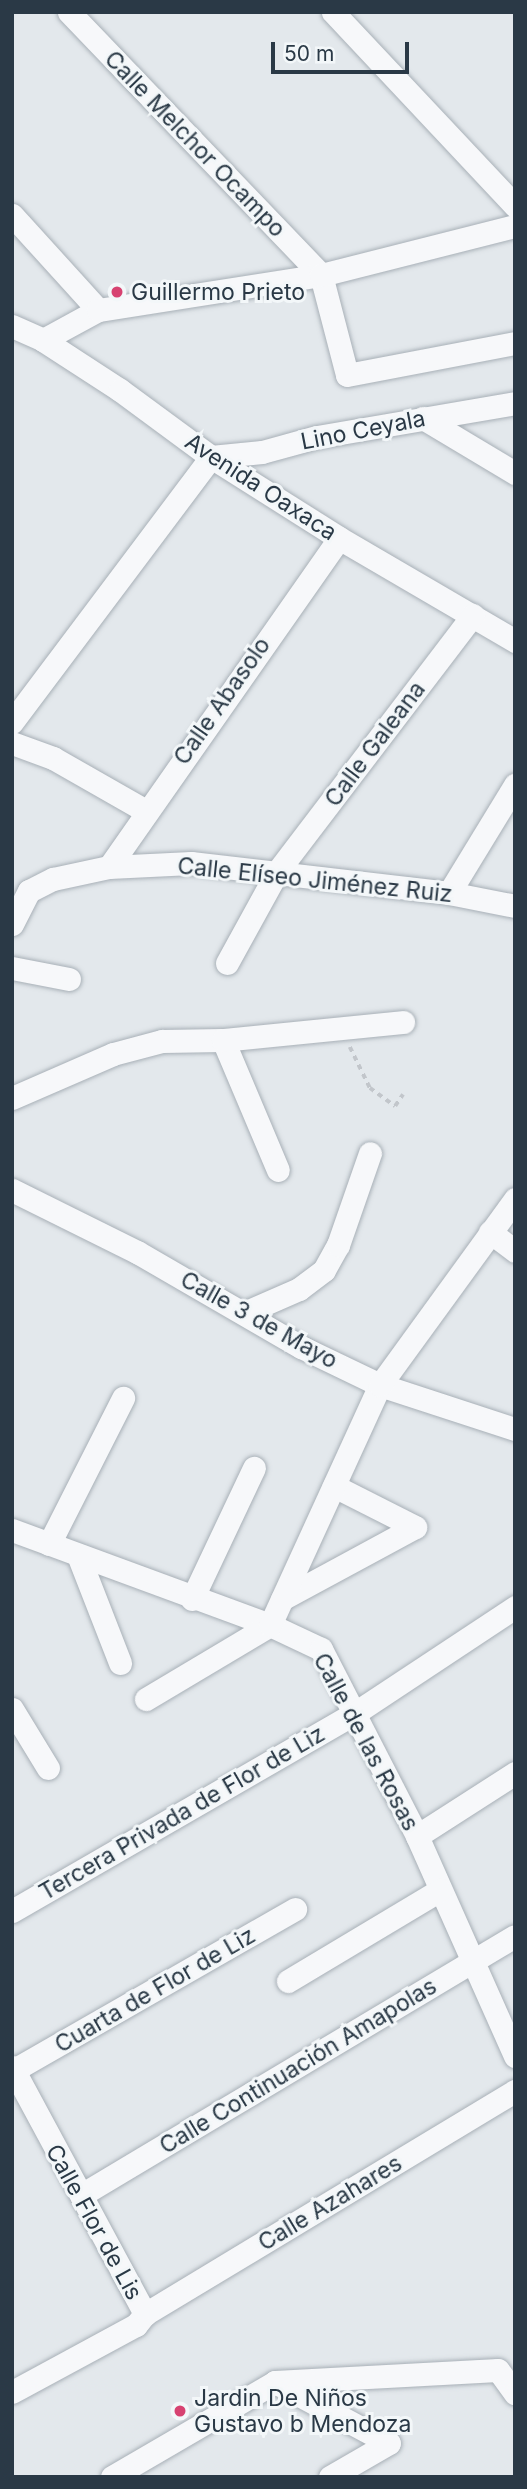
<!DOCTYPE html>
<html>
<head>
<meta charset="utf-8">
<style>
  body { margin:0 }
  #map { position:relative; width:527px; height:2489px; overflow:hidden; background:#e3e8ec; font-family:Inter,sans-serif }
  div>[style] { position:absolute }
  .path>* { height:3.5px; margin-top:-1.75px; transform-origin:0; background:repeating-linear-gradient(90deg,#c2c6cb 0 5px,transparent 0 10px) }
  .roads { filter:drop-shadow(0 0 2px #a8b0b7) drop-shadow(0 0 2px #a8b0b7) }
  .minor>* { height:23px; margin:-11.5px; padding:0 11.5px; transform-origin:11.5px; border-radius:11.5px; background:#f7f8fa }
  .dots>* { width:19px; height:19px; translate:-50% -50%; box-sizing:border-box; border:4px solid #f3f7f9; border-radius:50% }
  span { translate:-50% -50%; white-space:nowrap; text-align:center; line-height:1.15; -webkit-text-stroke:6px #f3f7f9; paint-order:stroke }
  .street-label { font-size:23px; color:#2a3946 }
  .poi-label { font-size:23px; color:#2a3946 }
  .left { translate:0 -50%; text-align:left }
  .frame { position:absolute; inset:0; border:14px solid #2a3946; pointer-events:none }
  .scale { position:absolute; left:271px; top:42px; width:138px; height:32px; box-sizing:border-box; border:4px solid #2a3946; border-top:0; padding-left:9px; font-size:21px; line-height:24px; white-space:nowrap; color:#2a3946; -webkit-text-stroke:5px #f3f7f9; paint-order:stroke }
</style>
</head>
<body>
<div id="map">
  <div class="path">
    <div style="left:350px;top:1047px;width:46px;rotate:64deg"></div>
    <div style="left:370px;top:1088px;width:31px;rotate:36deg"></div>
    <div style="left:395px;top:1106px;width:14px;rotate:-56deg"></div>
  </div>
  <div class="roads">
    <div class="minor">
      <div style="left:69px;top:12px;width:364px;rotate:46.2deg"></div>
      <div style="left:321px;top:275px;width:103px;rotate:75.4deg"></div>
      <div style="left:347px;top:375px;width:171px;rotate:-10.8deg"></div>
      <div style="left:333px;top:12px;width:266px;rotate:46.8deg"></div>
      <div style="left:12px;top:215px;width:128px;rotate:47.8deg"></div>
      <div style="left:12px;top:326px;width:34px;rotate:24deg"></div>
      <div style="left:43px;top:340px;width:92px;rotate:33deg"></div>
      <div style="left:120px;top:390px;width:113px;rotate:36.4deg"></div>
      <div style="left:211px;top:457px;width:151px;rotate:32.3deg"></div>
      <div style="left:339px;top:538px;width:204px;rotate:30.3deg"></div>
      <div style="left:43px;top:340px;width:63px;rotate:-28.6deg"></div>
      <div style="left:98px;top:310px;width:226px;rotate:-8.9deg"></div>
      <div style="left:321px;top:275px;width:200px;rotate:-14.2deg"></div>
      <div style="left:423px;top:418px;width:107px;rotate:30.9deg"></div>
      <div style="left:12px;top:722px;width:331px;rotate:-53.1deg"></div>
      <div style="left:211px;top:457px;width:51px;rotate:-5.6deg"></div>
      <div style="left:262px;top:452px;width:57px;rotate:-15.3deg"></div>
      <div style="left:317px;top:437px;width:201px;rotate:-9.7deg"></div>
      <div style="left:12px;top:743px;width:44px;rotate:20.1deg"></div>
      <div style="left:53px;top:758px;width:107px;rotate:29.7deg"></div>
      <div style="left:109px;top:867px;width:401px;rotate:-55deg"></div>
      <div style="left:449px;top:893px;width:127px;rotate:-58.6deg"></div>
      <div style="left:12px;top:924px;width:37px;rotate:-63deg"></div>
      <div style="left:29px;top:891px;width:27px;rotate:-27deg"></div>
      <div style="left:53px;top:879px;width:57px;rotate:-12.1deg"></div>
      <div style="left:109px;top:867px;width:82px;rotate:-2.8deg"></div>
      <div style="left:191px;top:863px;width:260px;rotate:6.6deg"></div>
      <div style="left:449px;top:893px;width:67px;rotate:11.1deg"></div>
      <div style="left:227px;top:963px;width:104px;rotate:-61.2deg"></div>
      <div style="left:277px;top:872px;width:323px;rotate:-52.7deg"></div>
      <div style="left:12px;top:968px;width:58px;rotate:10.9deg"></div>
      <div style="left:223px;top:1040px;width:141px;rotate:67.1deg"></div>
      <div style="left:12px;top:1098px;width:110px;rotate:-23.5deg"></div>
      <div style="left:113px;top:1054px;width:51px;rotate:-14.9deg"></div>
      <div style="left:162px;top:1041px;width:61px;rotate:-0.9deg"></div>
      <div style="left:223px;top:1040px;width:181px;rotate:-5.7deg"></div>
      <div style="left:12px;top:1190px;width:140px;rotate:26.4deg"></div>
      <div style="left:137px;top:1252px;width:190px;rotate:30.1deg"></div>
      <div style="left:301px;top:1347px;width:88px;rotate:25.7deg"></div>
      <div style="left:380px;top:1385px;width:142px;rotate:18.1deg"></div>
      <div style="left:490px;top:1232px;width:31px;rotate:37deg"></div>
      <div style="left:244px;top:1313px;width:60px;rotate:-23.6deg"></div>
      <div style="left:299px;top:1289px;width:31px;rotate:-37deg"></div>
      <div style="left:324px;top:1270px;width:29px;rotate:-61deg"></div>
      <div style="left:338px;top:1245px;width:97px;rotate:-70.8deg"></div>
      <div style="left:334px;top:1486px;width:91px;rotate:26.8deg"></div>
      <div style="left:12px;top:1530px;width:275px;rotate:20.2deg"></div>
      <div style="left:270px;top:1625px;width:56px;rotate:25.2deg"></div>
      <div style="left:321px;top:1649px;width:210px;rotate:62.8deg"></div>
      <div style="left:417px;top:1836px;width:241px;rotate:66deg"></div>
      <div style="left:49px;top:1544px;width:164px;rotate:-63.1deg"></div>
      <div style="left:78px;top:1555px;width:116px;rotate:68.7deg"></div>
      <div style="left:192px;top:1599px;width:145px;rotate:-64.7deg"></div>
      <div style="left:282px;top:1599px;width:151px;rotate:-28.4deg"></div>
      <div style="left:146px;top:1699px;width:144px;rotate:-30.8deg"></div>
      <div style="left:270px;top:1625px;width:264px;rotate:-65.4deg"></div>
      <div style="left:380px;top:1385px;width:230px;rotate:-54deg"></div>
      <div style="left:12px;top:1709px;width:69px;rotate:58.6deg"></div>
      <div style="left:417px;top:1836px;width:117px;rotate:-32.7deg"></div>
      <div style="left:12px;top:1911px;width:392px;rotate:-30deg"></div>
      <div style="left:352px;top:1715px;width:196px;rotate:-33.5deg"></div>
      <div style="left:288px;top:1981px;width:177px;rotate:-30.9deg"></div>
      <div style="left:12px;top:2067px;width:281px;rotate:61.7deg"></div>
      <div style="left:14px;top:2070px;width:324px;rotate:-29.8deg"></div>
      <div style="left:81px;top:2195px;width:505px;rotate:-30.83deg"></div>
      <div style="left:275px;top:2382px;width:129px;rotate:28.2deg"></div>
      <div style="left:12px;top:2392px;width:141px;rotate:-28.4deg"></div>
      <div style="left:136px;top:2325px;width:14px;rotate:-51deg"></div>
      <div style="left:145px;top:2314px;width:432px;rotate:-31.1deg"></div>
      <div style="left:112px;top:2477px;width:189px;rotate:-30.2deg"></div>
      <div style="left:275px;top:2382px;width:223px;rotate:-3.1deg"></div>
      <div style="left:498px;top:2370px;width:29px;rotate:54deg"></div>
      <div style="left:330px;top:2477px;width:68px;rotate:-30deg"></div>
    </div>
  </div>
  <div class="dots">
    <div style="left:117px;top:292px;background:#d74271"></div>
    <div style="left:180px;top:2411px;background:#d74271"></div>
  </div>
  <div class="street-label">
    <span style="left:195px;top:144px;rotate:46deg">Calle Melchor Ocampo</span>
    <span style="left:363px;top:430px;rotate:-11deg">Lino Ceyala</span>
    <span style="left:261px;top:487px;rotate:33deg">Avenida Oaxaca</span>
    <span style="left:222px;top:701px;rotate:-55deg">Calle Abasolo</span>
    <span style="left:375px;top:744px;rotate:-53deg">Calle Galeana</span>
    <span style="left:315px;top:880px;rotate:6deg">Calle Elíseo Jiménez Ruiz</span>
    <span style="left:259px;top:1320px;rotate:29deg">Calle 3 de Mayo</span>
    <span style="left:366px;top:1742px;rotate:62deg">Calle de las Rosas</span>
    <span style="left:182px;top:1813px;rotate:-30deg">Tercera Privada de Flor de Liz</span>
    <span style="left:155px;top:1990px;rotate:-30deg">Cuarta de Flor de Liz</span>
    <span style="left:298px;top:2066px;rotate:-31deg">Calle Continuación Amapolas</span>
    <span style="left:330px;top:2203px;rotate:-31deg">Calle Azahares</span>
    <span style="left:94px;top:2222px;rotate:61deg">Calle Flor de Lis</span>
  </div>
  <div class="poi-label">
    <span class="left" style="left:131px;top:292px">Guillermo Prieto</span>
    <span class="left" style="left:194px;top:2411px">Jardin De Niños<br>Gustavo b Mendoza</span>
  </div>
  <div class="frame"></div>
  <div class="scale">50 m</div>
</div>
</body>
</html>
